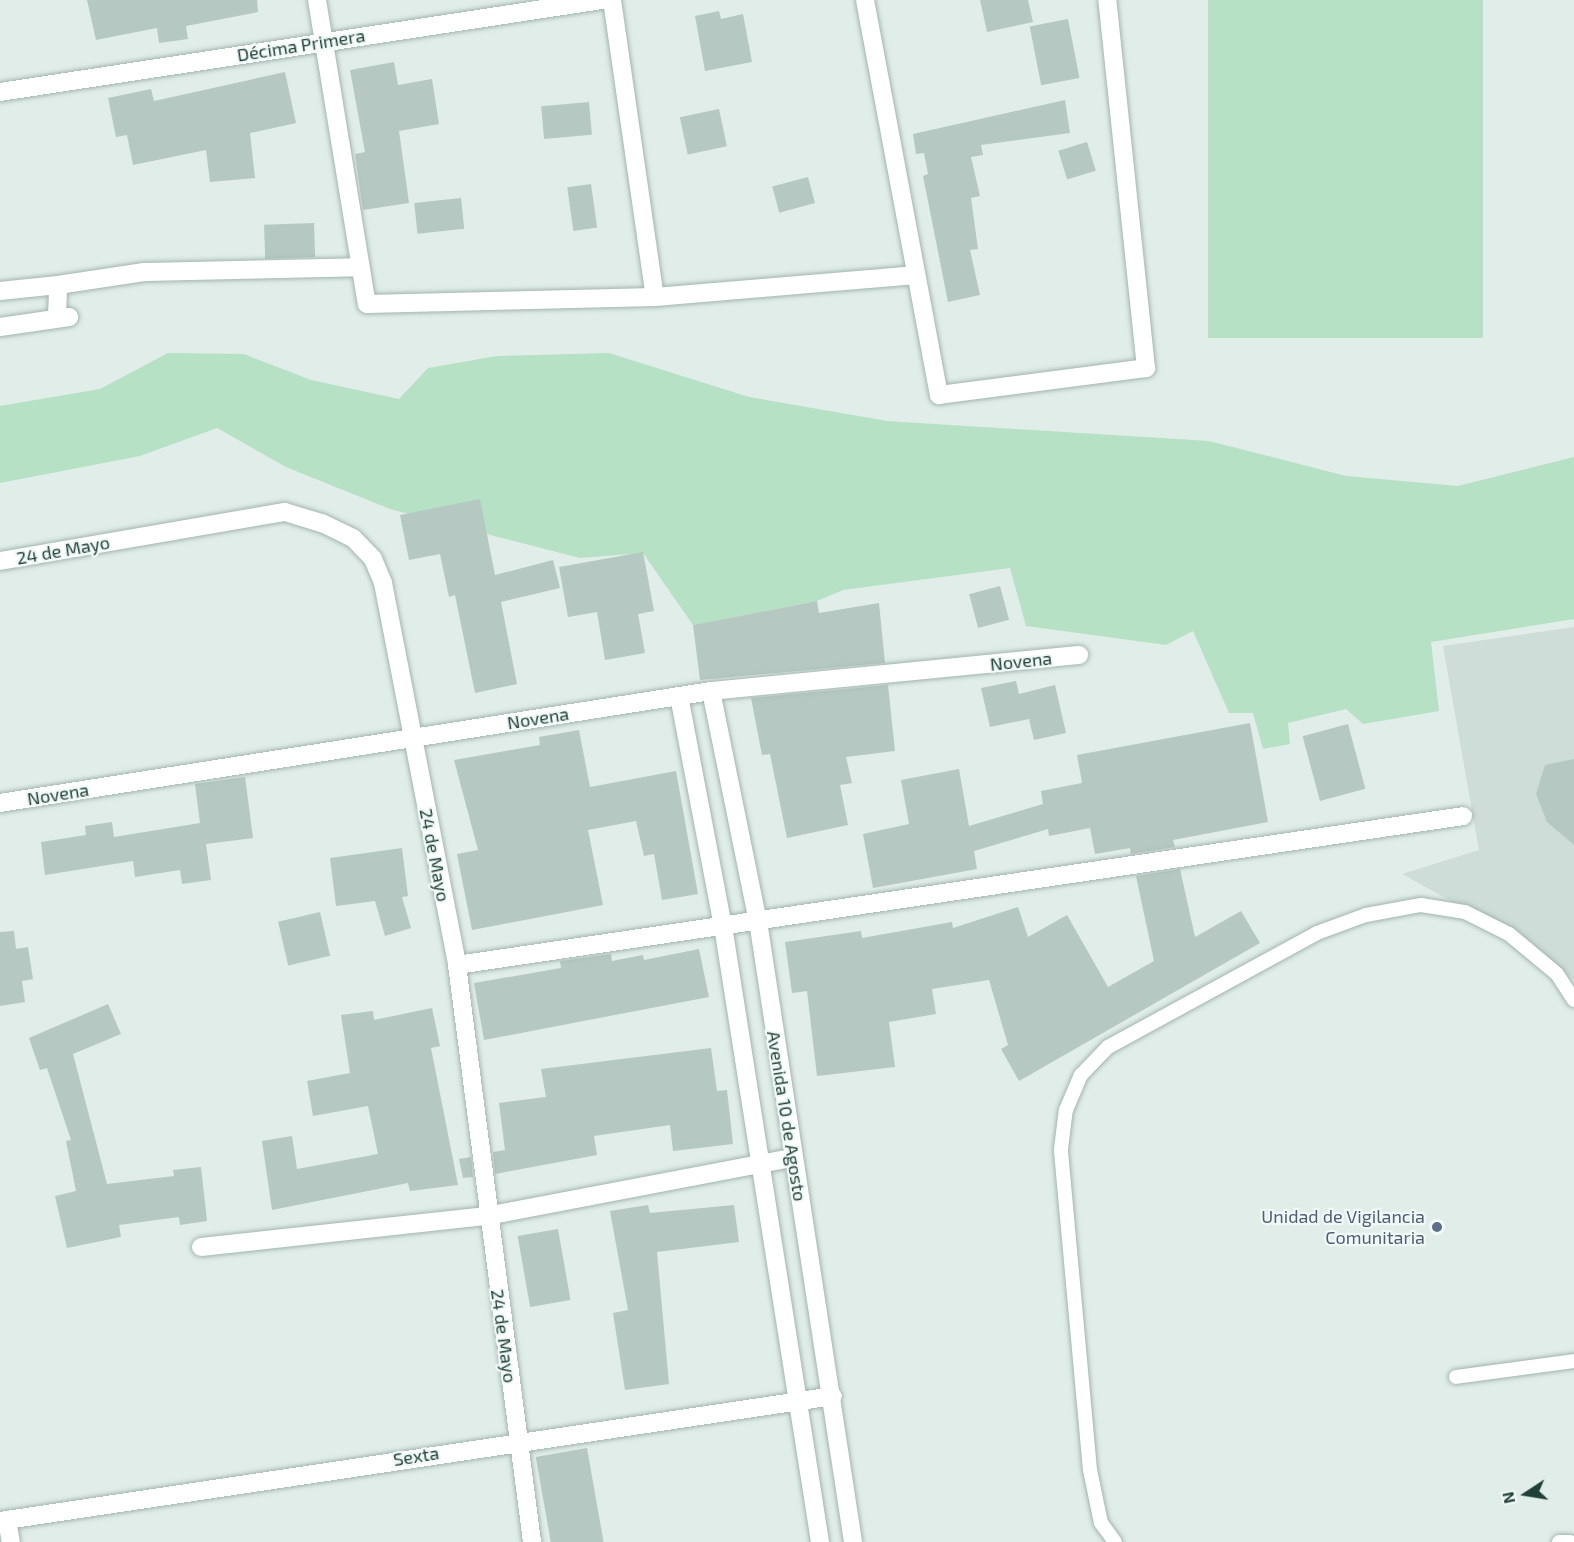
<!DOCTYPE html>
<html>
<head>
<meta charset="utf-8">
<style>
  body { margin:0 }
  #map { position:relative; width:1574px; height:1542px; overflow:hidden; background:#e0ede8; font-family:"Exo 2",sans-serif }
  div>[style] { position:absolute }
  .built>* { inset:0; background:#ceddd7 }
  .green>* { inset:0; background:#b6e1c5; transform-origin:0 0 }
  .building>* { inset:0; background:#b5c8c1; transform-origin:0 0 }
  .roads { filter:drop-shadow(0 0 2px #a2b5b0) drop-shadow(0 0 2px #a2b5b0) }
  .lane>* { height:14px; margin:-7px; padding:0 7px; transform-origin:7px; border-radius:7px; background:#fff }
  .street>* { height:18px; margin:-9px; padding:0 9px; transform-origin:9px; border-radius:9px; background:#fff }
  .dots>* { width:16px; height:16px; translate:-50% -50%; box-sizing:border-box; border:3px solid #f1f9f6; border-radius:50% }
  span { translate:-50% -50%; white-space:nowrap; text-align:center; line-height:1.15; -webkit-text-stroke:4.5px #f1f9f6; paint-order:stroke }
  .street-label { font-size:18px; color:#1f3f39 }
  .service-label { font-size:18px; color:#4e5e75 }
  .right { translate:-100% -50%; text-align:right }
  .north { position:absolute; left:1496px; top:1464px; width:60px; height:60px; -webkit-text-stroke:4px #f1f9f6; paint-order:stroke; rotate:258deg; font-size:16px; font-weight:700; line-height:24px; text-align:center; color:#1f3f39 }
  .north::after { content:''; display:block; margin:auto; width:21px; height:27px; background:#1f3f39; clip-path:polygon(50% 0,100% 100%,50% 72%,0 100%) }
</style>
</head>
<body>
<div id="map">
  <div class="built">
    <div style="clip-path:polygon(1574px 627px,1574px 980px,1537px 949px,1402px 874px,1479px 850px,1443px 646px)"></div>
  </div>
  <div class="green">
    <div style="left:1208px;top:0;width:275px;height:338px"></div>
    <div style="clip-path:polygon(168px 353px,244px 354px,311px 380px,399px 399px,428px 368px,497px 356px,609px 353px,749px 397px,887px 421px,1209px 441px,1346px 476px,1458px 486px,1574px 457px,1574px 619px,1431px 642px,1439px 711px,1363px 724px,1346px 709px,1288px 723px,1290px 744px,1263px 749px,1253px 713px,1229px 713px,1193px 631px,1166px 645px,1026px 626px,1010px 568px,843px 590px,817px 601px,693px 625px,643px 553px,580px 558px,390px 509px,286px 467px,217px 428px,140px 456px,0 483px,0 406px,100px 389px)"></div>
  </div>
  <div class="building">
    <div style="clip-path:polygon(87px 0,257px 0,258px 12px,186px 26px,188px 39px,159px 43px,157px 28px,96px 40px)"></div>
    <div style="clip-path:polygon(980px 0,1028px 0,1033px 22px,987px 32px)"></div>
    <div style="clip-path:polygon(719px 11px,721px 19px,743px 14px,752px 62px,705px 71px,695px 16px)"></div>
    <div style="left:1068px;top:19px;width:60px;height:39px;rotate:79deg"></div>
    <div style="clip-path:polygon(394px 62px,398px 85px,432px 79px,439px 124px,399px 131px,409px 203px,363px 210px,355px 154px,365px 152px,350px 70px)"></div>
    <div style="clip-path:polygon(285px 72px,296px 123px,250px 133px,255px 178px,210px 182px,206px 150px,133px 165px,127px 135px,116px 137px,108px 98px,151px 89px,154px 101px)"></div>
    <div style="clip-path:polygon(1065px 100px,1070px 133px,981px 145px,983px 155px,971px 157px,980px 196px,971px 198px,978px 249px,970px 250px,980px 295px,948px 302px,923px 176px,928px 174px,924px 153px,916px 154px,913px 134px)"></div>
    <div style="left:589px;top:102px;width:33px;height:48px;rotate:85deg"></div>
    <div style="left:719px;top:109px;width:38px;height:40px;rotate:78deg"></div>
    <div style="left:1087px;top:142px;width:30px;height:30px;rotate:73deg"></div>
    <div style="left:808px;top:177px;width:27px;height:37px;rotate:75deg"></div>
    <div style="left:591px;top:184px;width:44px;height:24px;rotate:82deg"></div>
    <div style="left:461px;top:198px;width:31px;height:47px;rotate:84deg"></div>
    <div style="left:314px;top:223px;width:34px;height:50px;rotate:88deg"></div>
    <div style="clip-path:polygon(480px 499px,495px 575px,553px 560px,560px 588px,501px 602px,517px 684px,475px 693px,455px 595px,449px 597px,440px 554px,409px 560px,400px 515px)"></div>
    <div style="clip-path:polygon(643px 552px,654px 611px,638px 614px,645px 653px,605px 660px,597px 612px,568px 617px,559px 567px)"></div>
    <div style="left:1000px;top:586px;width:35px;height:32px;rotate:75deg"></div>
    <div style="clip-path:polygon(817px 601px,819px 613px,879px 603px,885px 663px,700px 680px,693px 625px)"></div>
    <div style="clip-path:polygon(1016px 681px,1019px 694px,1055px 685px,1066px 733px,1034px 740px,1029px 719px,990px 727px,981px 688px)"></div>
    <div style="clip-path:polygon(888px 685px,895px 751px,846px 757px,852px 783px,840px 785px,848px 825px,787px 838px,770px 754px,762px 755px,751px 698px)"></div>
    <div style="clip-path:polygon(1250px 723px,1268px 822px,1173px 840px,1175px 847px,1131px 854px,1130px 848px,1095px 854px,1090px 828px,1049px 836px,1048px 829px,974px 851px,977px 869px,873px 888px,863px 834px,909px 824px,901px 780px,959px 769px,969px 826px,1043px 804px,1041px 791px,1082px 783px,1077px 755px)"></div>
    <div style="left:1348px;top:724px;width:67px;height:47px;rotate:75deg"></div>
    <div style="clip-path:polygon(579px 730px,590px 787px,676px 771px,698px 894px,662px 900px,654px 854px,644px 856px,636px 821px,588px 830px,603px 905px,472px 930px,457px 854px,478px 850px,454px 760px,540px 745px,539px 737px)"></div>
    <div style="clip-path:polygon(1574px 759px,1574px 845px,1547px 822px,1536px 794px,1545px 765px)"></div>
    <div style="clip-path:polygon(245px 777px,253px 838px,206px 844px,211px 880px,182px 884px,180px 870px,135px 877px,133px 861px,45px 875px,41px 842px,86px 835px,85px 826px,112px 822px,114px 837px,200px 823px,195px 784px)"></div>
    <div style="clip-path:polygon(402px 848px,408px 896px,402px 897px,411px 928px,385px 936px,375px 901px,336px 906px,330px 858px)"></div>
    <div style="clip-path:polygon(1180px 869px,1195px 937px,1241px 911px,1260px 943px,1019px 1081px,1001px 1049px,1008px 1045px,989px 980px,932px 989px,936px 1014px,889px 1022px,895px 1067px,817px 1076px,807px 991px,792px 993px,785px 942px,861px 931px,862px 938px,952px 922px,953px 928px,1018px 907px,1028px 937px,1067px 915px,1108px 987px,1154px 961px,1136px 876px)"></div>
    <div style="left:320px;top:912px;width:45px;height:43px;rotate:77deg"></div>
    <div style="clip-path:polygon(14px 931px,16px 949px,28px 947px,33px 979px,22px 981px,25px 1002px,0 1006px,0 932px)"></div>
    <div style="clip-path:polygon(699px 949px,709px 997px,484px 1040px,474px 983px,561px 968px,560px 961px,611px 954px,612px 961px,643px 955px,644px 960px)"></div>
    <div style="clip-path:polygon(108px 1004px,121px 1034px,73px 1054px,107px 1184px,174px 1176px,173px 1170px,201px 1167px,207px 1221px,180px 1225px,179px 1217px,119px 1225px,121px 1237px,67px 1248px,55px 1196px,76px 1191px,66px 1141px,71px 1140px,47px 1068px,40px 1070px,29px 1038px)"></div>
    <div style="clip-path:polygon(432px 1008px,440px 1046px,431px 1048px,458px 1185px,410px 1191px,408px 1183px,272px 1210px,262px 1141px,292px 1136px,297px 1169px,378px 1154px,368px 1106px,313px 1116px,307px 1081px,350px 1073px,341px 1015px,373px 1011px,374px 1020px)"></div>
    <div style="clip-path:polygon(711px 1048px,717px 1091px,727px 1090px,733px 1144px,673px 1151px,670px 1125px,594px 1136px,597px 1155px,495px 1174px,493px 1152px,505px 1150px,499px 1103px,546px 1097px,541px 1069px)"></div>
    <div style="clip-path:polygon(471px 1157px,473px 1177px,463px 1178px,459px 1159px)"></div>
    <div style="clip-path:polygon(648px 1205px,650px 1213px,734px 1205px,739px 1242px,657px 1252px,669px 1384px,625px 1390px,613px 1313px,628px 1310px,610px 1211px)"></div>
    <div style="left:558px;top:1229px;width:72px;height:41px;rotate:80deg"></div>
    <div style="left:587px;top:1448px;width:96px;height:52px;rotate:80deg"></div>
  </div>
  <div class="roads">
    <div class="lane">
      <div style="left:1456px;top:1377px;width:119px;rotate:-7.7deg"></div>
      <div style="left:1115px;top:1542px;width:24px;rotate:-126deg"></div>
      <div style="left:1101px;top:1523px;width:54px;rotate:-101.7deg"></div>
      <div style="left:1090px;top:1470px;width:322px;rotate:-95.2deg"></div>
      <div style="left:1061px;top:1149px;width:39px;rotate:-83deg"></div>
      <div style="left:1066px;top:1110px;width:38px;rotate:-67deg"></div>
      <div style="left:1081px;top:1075px;width:39px;rotate:-46deg"></div>
      <div style="left:1108px;top:1047px;width:238px;rotate:-28.6deg"></div>
      <div style="left:1317px;top:933px;width:52px;rotate:-20.2deg"></div>
      <div style="left:1366px;top:915px;width:56px;rotate:-10.3deg"></div>
      <div style="left:1421px;top:905px;width:45px;rotate:9deg"></div>
      <div style="left:1465px;top:912px;width:49px;rotate:26.6deg"></div>
      <div style="left:1509px;top:934px;width:62px;rotate:39.8deg"></div>
      <div style="left:1557px;top:974px;width:31px;rotate:57deg"></div>
      <div style="left:1559px;top:1542px;width:11px"></div>
    </div>
    <div class="street">
      <div style="left:317px;top:0;width:308px;rotate:80.7deg"></div>
      <div style="left:367px;top:304px;width:288px;rotate:-1.4deg"></div>
      <div style="left:655px;top:297px;width:262px;rotate:-4.8deg"></div>
      <div style="left:612px;top:0;width:300px;rotate:81.8deg"></div>
      <div style="left:865px;top:0;width:402px;rotate:79.4deg"></div>
      <div style="left:939px;top:395px;width:209px;rotate:-7.4deg"></div>
      <div style="left:1146px;top:368px;width:370px;rotate:-96deg"></div>
      <div style="left:0;top:92px;width:609px;rotate:-8.69deg"></div>
      <div style="left:0;top:291px;width:58px;rotate:-5.9deg"></div>
      <div style="left:57px;top:318px;width:33px;rotate:-88deg"></div>
      <div style="left:58px;top:285px;width:87px;rotate:-8.6deg"></div>
      <div style="left:144px;top:272px;width:216px;rotate:-1.3deg"></div>
      <div style="left:0;top:327px;width:70px;rotate:-8.2deg"></div>
      <div style="left:0;top:561px;width:289px;rotate:-9.8deg"></div>
      <div style="left:285px;top:512px;width:39px;rotate:17deg"></div>
      <div style="left:322px;top:523px;width:34px;rotate:26deg"></div>
      <div style="left:353px;top:538px;width:29px;rotate:46deg"></div>
      <div style="left:373px;top:559px;width:26px;rotate:67deg"></div>
      <div style="left:383px;top:583px;width:389px;rotate:79deg"></div>
      <div style="left:457px;top:965px;width:582px;rotate:82.59deg"></div>
      <div style="left:711px;top:691px;width:235px;rotate:78.5deg"></div>
      <div style="left:758px;top:921px;width:628px;rotate:81.3deg"></div>
      <div style="left:679px;top:696px;width:234px;rotate:79.2deg"></div>
      <div style="left:723px;top:926px;width:624px;rotate:81.05deg"></div>
      <div style="left:0;top:803px;width:720px;rotate:-8.95deg"></div>
      <div style="left:711px;top:691px;width:370px;rotate:-5.6deg"></div>
      <div style="left:457px;top:965px;width:1017px;rotate:-8.42deg"></div>
      <div style="left:201px;top:1247px;width:288px;rotate:-6.2deg"></div>
      <div style="left:487px;top:1216px;width:310px;rotate:-10.8deg"></div>
      <div style="left:7px;top:1520px;width:22px;rotate:80deg"></div>
      <div style="left:0;top:1521px;width:842px;rotate:-8.53deg"></div>
    </div>
  </div>
  <div class="dots">
    <div style="left:1437px;top:1227px;background:#5c6f8a"></div>
  </div>
  <div class="street-label">
    <span style="left:301px;top:45px;rotate:-9deg">Décima Primera</span>
    <span style="left:63px;top:550px;rotate:-10deg">24 de Mayo</span>
    <span style="left:1021px;top:661px;rotate:-6deg">Novena</span>
    <span style="left:538px;top:718px;rotate:-9deg">Novena</span>
    <span style="left:58px;top:794px;rotate:-9deg">Novena</span>
    <span style="left:435px;top:855px;rotate:79deg">24 de Mayo</span>
    <span style="left:787px;top:1116px;rotate:81deg">Avenida 10 de Agosto</span>
    <span style="left:504px;top:1336px;rotate:82deg">24 de Mayo</span>
    <span style="left:416px;top:1456px;rotate:-9deg">Sexta</span>
  </div>
  <div class="service-label">
    <span class="right" style="left:1425px;top:1227px">Unidad de Vigilancia<br>Comunitaria</span>
  </div>
  <div class="north">N</div>
</div>
</body>
</html>
